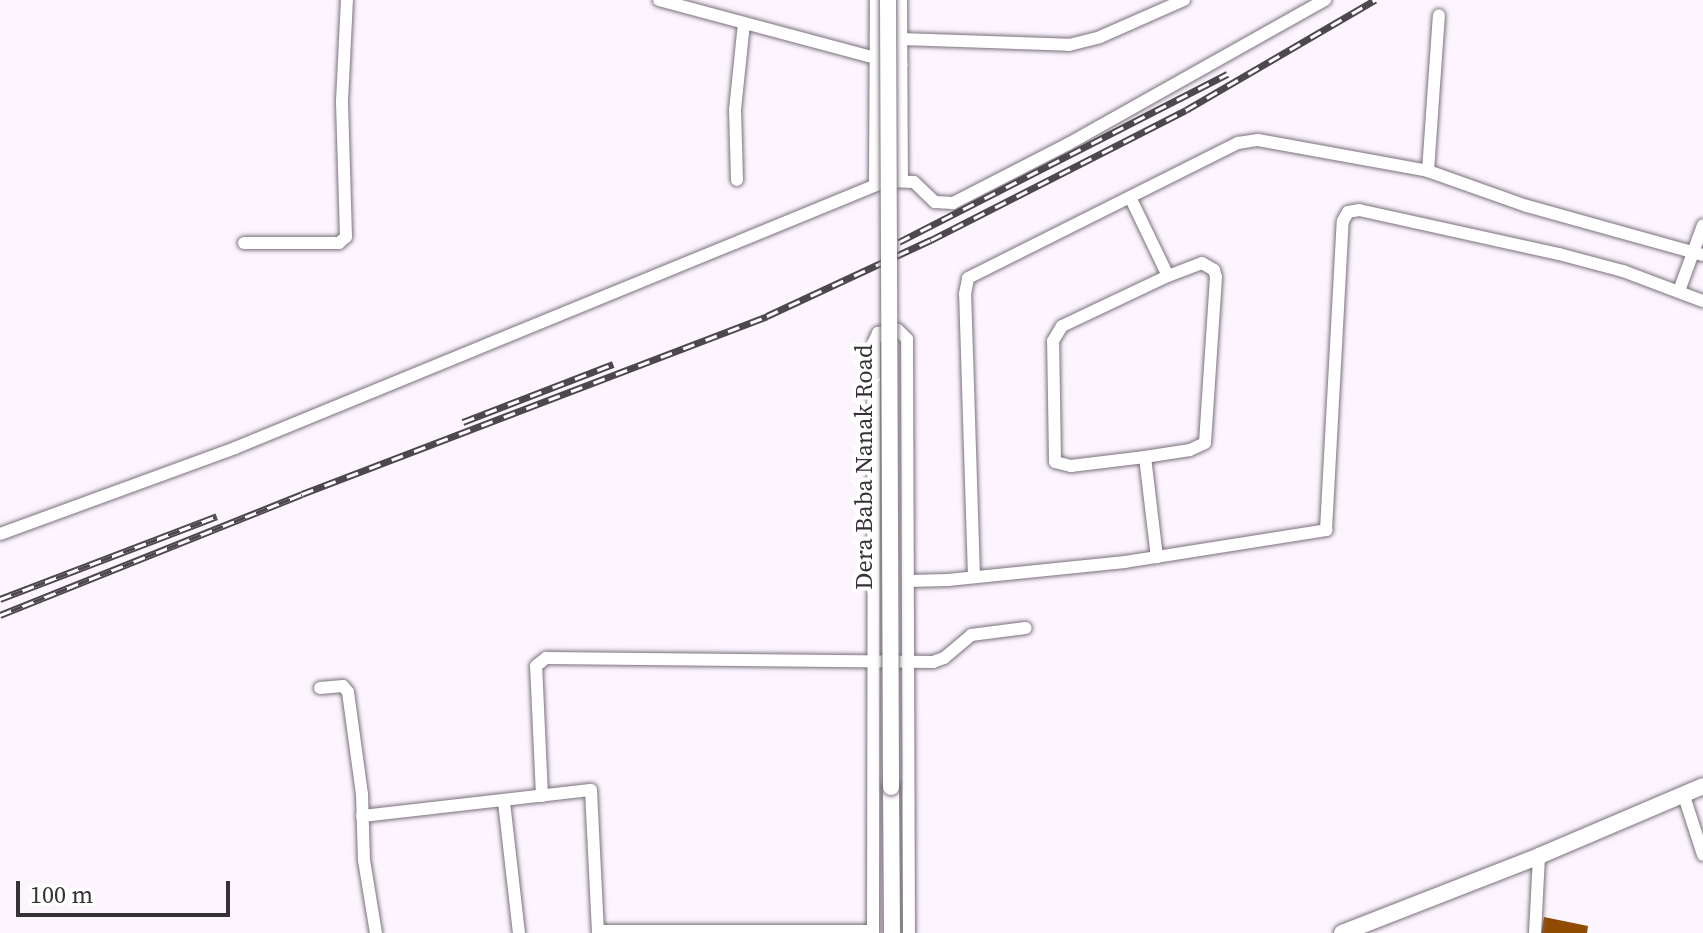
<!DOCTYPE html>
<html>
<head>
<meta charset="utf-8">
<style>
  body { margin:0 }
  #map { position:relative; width:1703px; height:933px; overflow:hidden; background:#fcf5fe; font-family:"Source Serif 4",serif }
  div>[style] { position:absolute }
  .building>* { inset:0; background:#914b00 }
  .roads { filter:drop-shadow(0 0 2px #7a707c) drop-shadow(0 0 2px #7a707c) }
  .street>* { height:12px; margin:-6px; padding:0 6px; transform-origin:6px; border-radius:6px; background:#fff }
  .secondary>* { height:16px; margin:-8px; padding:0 8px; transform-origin:8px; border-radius:8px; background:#fff }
  .rail>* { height:7px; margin-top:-3.5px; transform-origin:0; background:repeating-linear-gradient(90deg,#fff 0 12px,#4c484d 0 24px); box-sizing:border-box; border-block:2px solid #4c484d }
  .bridges { filter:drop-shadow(0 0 2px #7a707c) drop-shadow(0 0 2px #7a707c) }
  .secondary-bridge>* { height:16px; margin:-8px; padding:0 8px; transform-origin:8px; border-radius:8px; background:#fff }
  span { translate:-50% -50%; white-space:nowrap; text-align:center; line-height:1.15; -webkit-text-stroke:8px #fff; paint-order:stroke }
  .street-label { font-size:24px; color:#353136 }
  .scale { position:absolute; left:16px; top:881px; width:214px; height:36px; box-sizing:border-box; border:4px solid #353136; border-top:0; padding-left:10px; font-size:24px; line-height:28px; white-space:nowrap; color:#353136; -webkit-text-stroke:6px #fff; paint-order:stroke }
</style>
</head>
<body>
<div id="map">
  <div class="building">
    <div style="clip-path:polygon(1544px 917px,1588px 926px,1587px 933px,1541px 933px)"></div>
  </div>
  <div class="roads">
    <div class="street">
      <div style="left:659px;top:0;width:251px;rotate:15deg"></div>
      <div style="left:901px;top:0;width:180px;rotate:89.7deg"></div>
      <div style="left:901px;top:39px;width:168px;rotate:2deg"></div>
      <div style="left:1069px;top:45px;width:32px;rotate:-14deg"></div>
      <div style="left:1100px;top:37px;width:92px;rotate:-23.8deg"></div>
      <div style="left:1428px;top:171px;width:156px;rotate:-86deg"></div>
      <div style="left:737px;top:180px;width:70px;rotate:-91.6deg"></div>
      <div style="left:735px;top:110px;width:87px;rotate:-84.1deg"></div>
      <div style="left:875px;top:185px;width:185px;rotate:-89.7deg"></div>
      <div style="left:1131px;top:199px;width:85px;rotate:64.3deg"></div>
      <div style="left:1168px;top:276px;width:36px;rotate:-21deg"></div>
      <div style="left:1202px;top:263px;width:14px;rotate:30deg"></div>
      <div style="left:1214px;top:270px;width:7px;rotate:74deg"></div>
      <div style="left:1216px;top:277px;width:166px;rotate:93.8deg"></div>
      <div style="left:1205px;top:443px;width:17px;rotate:155deg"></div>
      <div style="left:1190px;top:450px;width:46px;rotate:171.2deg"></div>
      <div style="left:1145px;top:457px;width:101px;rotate:83.2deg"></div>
      <div style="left:244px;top:243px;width:95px"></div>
      <div style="left:339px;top:243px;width:9px;rotate:-41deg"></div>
      <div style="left:346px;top:237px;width:136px;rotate:-91.7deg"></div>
      <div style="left:342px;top:101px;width:101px;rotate:-87.2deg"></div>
      <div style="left:1679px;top:291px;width:70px;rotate:-70deg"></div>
      <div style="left:1145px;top:457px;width:75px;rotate:173.1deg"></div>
      <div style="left:1071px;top:466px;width:16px;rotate:-166deg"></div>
      <div style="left:1055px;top:462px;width:121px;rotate:-90.9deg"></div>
      <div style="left:1053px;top:341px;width:17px;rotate:-59deg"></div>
      <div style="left:1062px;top:326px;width:117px;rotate:-25.3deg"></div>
      <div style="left:0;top:534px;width:250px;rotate:-20.1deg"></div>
      <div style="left:235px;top:448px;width:704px;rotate:-22.3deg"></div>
      <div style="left:886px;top:181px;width:28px;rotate:2deg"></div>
      <div style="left:914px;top:182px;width:29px;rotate:44deg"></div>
      <div style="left:935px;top:202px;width:18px;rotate:3deg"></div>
      <div style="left:953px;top:203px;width:129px;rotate:-27.2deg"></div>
      <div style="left:1068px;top:144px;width:295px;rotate:-29.3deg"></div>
      <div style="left:974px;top:577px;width:283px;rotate:-91.8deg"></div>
      <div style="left:965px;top:294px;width:16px;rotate:-79deg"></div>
      <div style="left:968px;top:278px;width:302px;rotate:-26.6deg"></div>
      <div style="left:1238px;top:143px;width:20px;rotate:-9deg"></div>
      <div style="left:1258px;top:140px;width:173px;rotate:10.3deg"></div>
      <div style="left:1428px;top:171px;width:105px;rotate:19.5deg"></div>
      <div style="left:1527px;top:206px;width:183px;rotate:15.6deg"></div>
      <div style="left:908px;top:581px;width:40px;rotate:-1.4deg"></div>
      <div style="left:948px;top:580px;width:178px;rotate:-5.8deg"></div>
      <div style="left:1125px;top:562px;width:204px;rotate:-9deg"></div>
      <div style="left:1326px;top:530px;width:309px;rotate:-86.9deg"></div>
      <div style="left:1343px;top:221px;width:10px;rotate:-61deg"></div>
      <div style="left:1348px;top:212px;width:11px;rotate:-10deg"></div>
      <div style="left:1359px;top:210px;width:205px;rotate:12.4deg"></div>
      <div style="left:1559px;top:254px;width:66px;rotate:14.9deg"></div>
      <div style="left:1623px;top:271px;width:85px;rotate:20.6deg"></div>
      <div style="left:320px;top:688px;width:23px;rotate:-5deg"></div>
      <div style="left:343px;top:686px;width:8px;rotate:50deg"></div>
      <div style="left:348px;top:692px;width:103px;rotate:82.2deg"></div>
      <div style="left:362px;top:794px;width:66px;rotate:88.3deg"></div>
      <div style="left:364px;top:860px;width:74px;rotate:80.7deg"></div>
      <div style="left:542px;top:796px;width:130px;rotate:-92.6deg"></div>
      <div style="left:536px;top:666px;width:13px;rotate:-39deg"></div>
      <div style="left:546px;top:658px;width:387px;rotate:0.6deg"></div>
      <div style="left:933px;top:662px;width:12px;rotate:-20deg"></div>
      <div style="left:944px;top:658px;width:35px;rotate:-40deg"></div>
      <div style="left:971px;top:635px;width:55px;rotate:-7.3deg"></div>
      <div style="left:1684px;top:796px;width:62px;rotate:72.1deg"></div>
      <div style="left:504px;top:802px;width:132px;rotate:83.5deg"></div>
      <div style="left:362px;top:816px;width:230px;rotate:-6.5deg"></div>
      <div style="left:591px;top:790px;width:143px;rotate:87.2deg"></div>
      <div style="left:598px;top:931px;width:275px"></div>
      <div style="left:873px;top:933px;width:591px;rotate:-89.9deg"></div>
      <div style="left:874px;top:342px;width:10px;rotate:-66deg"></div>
      <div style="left:878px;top:333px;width:20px;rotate:-9deg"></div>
      <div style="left:898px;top:330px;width:13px;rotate:45deg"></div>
      <div style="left:907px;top:339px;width:594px;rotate:89.81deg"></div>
      <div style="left:1535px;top:933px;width:77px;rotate:-87deg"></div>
    </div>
    <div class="secondary">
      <div style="left:891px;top:787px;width:146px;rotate:89.6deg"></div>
      <div style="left:1342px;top:933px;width:212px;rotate:-21.3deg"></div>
      <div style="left:1539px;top:856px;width:178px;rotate:-23.1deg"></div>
    </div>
  </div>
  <div class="rail">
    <div style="left:899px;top:242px;width:369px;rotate:-27.1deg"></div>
    <div style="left:463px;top:422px;width:161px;rotate:-21.1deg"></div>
    <div style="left:0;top:599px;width:232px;rotate:-20.9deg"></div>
    <div style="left:0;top:615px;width:325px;rotate:-21.8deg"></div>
    <div style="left:302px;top:494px;width:498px;rotate:-20.9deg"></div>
    <div style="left:767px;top:316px;width:181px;rotate:-24.9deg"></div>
    <div style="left:931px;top:240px;width:286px;rotate:-27deg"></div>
    <div style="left:1186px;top:110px;width:219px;rotate:-30.2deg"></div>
  </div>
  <div class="bridges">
    <div class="secondary-bridge">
      <div style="left:888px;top:0;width:787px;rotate:89.78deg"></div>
    </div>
  </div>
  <div class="street-label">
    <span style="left:864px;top:467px;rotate:-90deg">Dera Baba Nanak Road</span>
  </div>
  <div class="scale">100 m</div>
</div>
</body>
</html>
